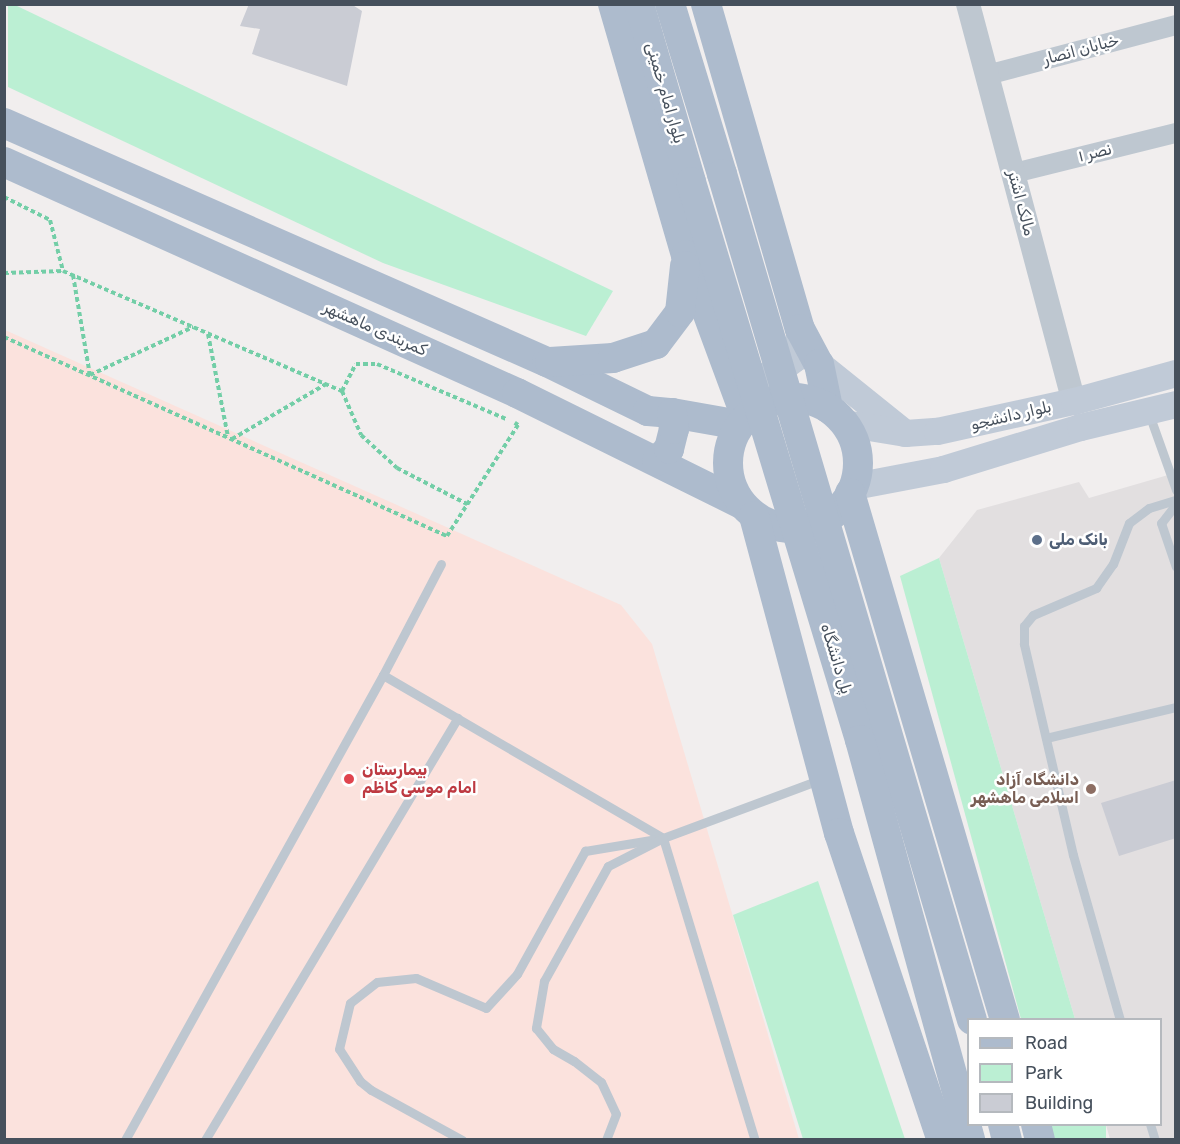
<!DOCTYPE html>
<html>
<head>
<meta charset="utf-8">
<style>
  body { margin:0 }
  #map { position:relative; width:1180px; height:1144px; overflow:hidden; background:#f1eeee; font-family:Rubik,"Noto Naskh Arabic",sans-serif }
  div>[style] { position:absolute }
  .education>* { inset:0; background:#e2dfe0 }
  .medical>* { inset:0; background:#fbe2dd }
  .green>* { inset:0; background:#bbefd3; transform-origin:0 0 }
  .building>* { inset:0; background:#caccd4 }
  .path>* { height:4px; margin-top:-2px; transform-origin:0; background:repeating-linear-gradient(90deg,#73cea7 0 4.5px,transparent 0 7.5px) }
  .service>* { height:9px; margin:-4.5px; padding:0 4.5px; transform-origin:4.5px; border-radius:4.5px; background:#bec7d0 }
  .minor>* { height:20px; margin:-10px; padding:0 10px; transform-origin:10px; border-radius:10px; background:#bec7d0 }
  .tertiary>* { height:24px; margin:-12px; padding:0 12px; transform-origin:12px; border-radius:12px; background:#bec7d0 }
  .secondary>* { height:27px; margin:-13.5px; padding:0 13.5px; transform-origin:13.5px; border-radius:13.5px; background:#c0cad7 }
  .primary>* { height:30px; margin:-15px; padding:0 15px; transform-origin:15px; border-radius:15px; background:#adbbcd }
  .primary>.ring { margin:-15px; padding:0; box-sizing:content-box; background:none; border:30px solid #adbbcd; border-radius:50% }
  .primary-bridge>* { height:30px; margin:-15px; padding:0 15px; transform-origin:15px; border-radius:15px; background:#adbbcd }
  .dots>* { width:16px; height:16px; translate:-50% -50%; box-sizing:border-box; border:3px solid #fff; border-radius:50% }
  span { translate:-50% -50%; white-space:nowrap; text-align:center; line-height:1.15; -webkit-text-stroke:5px #fff; paint-order:stroke }
  .street-label { font-size:16px; color:#46505c }
  .service-label { font-size:16px; color:#4e5e75; font-weight:700 }
  .left { translate:0 -50%; text-align:left }
  .health-label { font-size:16px; color:#be3a42; font-weight:700 }
  .education-label { font-size:16px; color:#785e54; font-weight:700 }
  .right { translate:-100% -50%; text-align:right }
  .frame { position:absolute; inset:0; border:6px solid #46505c; pointer-events:none }
  .legend { position:absolute; left:967px; top:1018px; width:195px; height:108px; box-sizing:border-box; background:#fff; border:2px solid #b5b9be; margin:0; padding:8px 10px; list-style:none; font-size:18px; color:#46505c }
  .legend li { display:flex; align-items:center; gap:12px; height:30px }
  .legend b { width:30px; border:2px solid #b5b9be }
</style>
</head>
<body>
<div id="map">
  <div class="education">
    <div style="clip-path:polygon(1175px 473px,1175px 1139px,1110px 1139px,1106px 1125px,1160px 1124px,1160px 1020px,1075px 1019px,939px 558px,977px 510px,1079px 482px,1089px 498px)"></div>
  </div>
  <div class="medical">
    <div style="clip-path:polygon(5px 330px,621px 605px,652px 644px,799px 1139px,5px 1140px)"></div>
  </div>
  <div class="green">
    <div style="clip-path:polygon(8px 5px,15px 5px,613px 291px,586px 336px,383px 263px,8px 87px)"></div>
    <div style="clip-path:polygon(939px 558px,1075px 1019px,1021px 1019px,900px 576px)"></div>
    <div style="clip-path:polygon(818px 881px,905px 1139px,803px 1139px,733px 915px)"></div>
    <div style="left:1049px;top:1125px;width:57px;height:15px"></div>
  </div>
  <div class="building">
    <div style="clip-path:polygon(249px 4px,351px 4px,362px 11px,347px 86px,252px 54px,260px 29px,240px 26px)"></div>
    <div style="clip-path:polygon(1176px 780px,1176px 838px,1119px 856px,1101px 803px)"></div>
  </div>
  <div class="path">
    <div style="left:4px;top:197px;width:51px;rotate:26.6deg"></div>
    <div style="left:50px;top:220px;width:53px;rotate:75.7deg"></div>
    <div style="left:63px;top:271px;width:304px;rotate:23.3deg"></div>
    <div style="left:342px;top:391px;width:30px;rotate:-63deg"></div>
    <div style="left:356px;top:364px;width:21px"></div>
    <div style="left:377px;top:364px;width:142px;rotate:23.1deg"></div>
    <div style="left:4px;top:273px;width:59px;rotate:-1.9deg"></div>
    <div style="left:73px;top:275px;width:101px;rotate:80.4deg"></div>
    <div style="left:90px;top:375px;width:114px;rotate:-25deg"></div>
    <div style="left:208px;top:334px;width:105px;rotate:79deg"></div>
    <div style="left:4px;top:337px;width:486px;rotate:24.2deg"></div>
    <div style="left:447px;top:536px;width:132px;rotate:-57.4deg"></div>
    <div style="left:518px;top:425px;width:4px;rotate:-146deg"></div>
    <div style="left:342px;top:391px;width:48px;rotate:66.6deg"></div>
    <div style="left:361px;top:435px;width:49px;rotate:42.5deg"></div>
    <div style="left:397px;top:468px;width:79px;rotate:27.2deg"></div>
    <div style="left:232px;top:439px;width:109px;rotate:-30.3deg"></div>
  </div>
  <div class="service">
    <div style="left:1149px;top:414px;width:81px;rotate:70.4deg"></div>
    <div style="left:1176px;top:504px;width:24px;rotate:128deg"></div>
    <div style="left:1161px;top:523px;width:46px;rotate:71.2deg"></div>
    <div style="left:441px;top:564px;width:125px;rotate:117.6deg"></div>
    <div style="left:383px;top:675px;width:324px;rotate:30.2deg"></div>
    <div style="left:663px;top:838px;width:170px;rotate:-20.4deg"></div>
    <div style="left:1046px;top:738px;width:134px;rotate:-13.4deg"></div>
    <div style="left:663px;top:838px;width:316px;rotate:73.1deg"></div>
    <div style="left:1120px;top:1020px;width:172px;rotate:-105.9deg"></div>
    <div style="left:1073px;top:855px;width:217px;rotate:-103.1deg"></div>
    <div style="left:1024px;top:644px;width:18px;rotate:-90deg"></div>
    <div style="left:1024px;top:626px;width:14px;rotate:-51deg"></div>
    <div style="left:1033px;top:615px;width:69px;rotate:-23.2deg"></div>
    <div style="left:1096px;top:588px;width:29px;rotate:-55deg"></div>
    <div style="left:1113px;top:564px;width:44px;rotate:-68.7deg"></div>
    <div style="left:1129px;top:523px;width:25px;rotate:-37deg"></div>
    <div style="left:1149px;top:508px;width:28px;rotate:-17deg"></div>
    <div style="left:1150px;top:1124px;width:17px;rotate:73deg"></div>
    <div style="left:125px;top:1140px;width:532px;rotate:-60.98deg"></div>
    <div style="left:205px;top:1140px;width:492px;rotate:-59.1deg"></div>
    <div style="left:462px;top:1140px;width:104px;rotate:-151.2deg"></div>
    <div style="left:371px;top:1090px;width:14px;rotate:-141deg"></div>
    <div style="left:360px;top:1081px;width:38px;rotate:-123deg"></div>
    <div style="left:339px;top:1049px;width:47px;rotate:-76.6deg"></div>
    <div style="left:350px;top:1003px;width:34px;rotate:-38deg"></div>
    <div style="left:377px;top:982px;width:39px;rotate:-6deg"></div>
    <div style="left:416px;top:978px;width:76px;rotate:23.2deg"></div>
    <div style="left:486px;top:1008px;width:46px;rotate:-47.6deg"></div>
    <div style="left:517px;top:974px;width:141px;rotate:-61.1deg"></div>
    <div style="left:585px;top:851px;width:79px;rotate:-9.5deg"></div>
    <div style="left:663px;top:838px;width:62px;rotate:153deg"></div>
    <div style="left:608px;top:866px;width:132px;rotate:119.1deg"></div>
    <div style="left:544px;top:981px;width:48px;rotate:99.7deg"></div>
    <div style="left:536px;top:1028px;width:27px;rotate:51deg"></div>
    <div style="left:553px;top:1049px;width:24px;rotate:30deg"></div>
    <div style="left:574px;top:1061px;width:34px;rotate:38deg"></div>
    <div style="left:601px;top:1082px;width:35px;rotate:65deg"></div>
    <div style="left:616px;top:1114px;width:28px;rotate:111deg"></div>
  </div>
  <div class="minor">
    <div style="left:987px;top:75px;width:196px;rotate:-14.8deg"></div>
    <div style="left:1014px;top:173px;width:167px;rotate:-13.9deg"></div>
  </div>
  <div class="tertiary">
    <div style="left:968px;top:4px;width:411px;rotate:75.1deg"></div>
  </div>
  <div class="secondary">
    <div style="left:819px;top:364px;width:105px;rotate:38.8deg"></div>
    <div style="left:762px;top:376px;width:9px"></div>
    <div style="left:771px;top:376px;width:30px;rotate:-37deg"></div>
    <div style="left:795px;top:358px;width:29px;rotate:-80deg"></div>
    <div style="left:844px;top:423px;width:62px;rotate:9.3deg"></div>
    <div style="left:905px;top:433px;width:32px;rotate:-4deg"></div>
    <div style="left:937px;top:431px;width:140px;rotate:-12.4deg"></div>
    <div style="left:1074px;top:401px;width:106px;rotate:-15.4deg"></div>
    <div style="left:854px;top:486px;width:91px;rotate:-10.8deg"></div>
    <div style="left:943px;top:469px;width:143px;rotate:-17deg"></div>
    <div style="left:1080px;top:427px;width:99px;rotate:-13.5deg"></div>
  </div>
  <div class="primary">
    <div style="left:613px;top:4px;width:261px;rotate:73.8deg"></div>
    <div style="left:686px;top:255px;width:173px;rotate:69.7deg"></div>
    <div style="left:639px;top:4px;width:185px;rotate:73.7deg"></div>
    <div style="left:670px;top:4px;width:178px;rotate:73deg"></div>
    <div style="left:706px;top:4px;width:338px;rotate:73.9deg"></div>
    <div style="left:800px;top:329px;width:40px;rotate:62deg"></div>
    <div style="left:819px;top:364px;width:45px;rotate:78.4deg"></div>
    <div style="left:4px;top:123px;width:593px;rotate:23.76deg"></div>
    <div style="left:547px;top:362px;width:112px;rotate:25.9deg"></div>
    <div style="left:648px;top:411px;width:24px;rotate:5deg"></div>
    <div style="left:672px;top:413px;width:69px;rotate:10deg"></div>
    <div style="left:4px;top:162px;width:563px;rotate:24.24deg"></div>
    <div style="left:517px;top:393px;width:251px;rotate:26.3deg"></div>
    <div style="left:550px;top:362px;width:63px;rotate:-3.6deg"></div>
    <div style="left:613px;top:358px;width:45px;rotate:-18deg"></div>
    <div style="left:656px;top:344px;width:40px;rotate:-53deg"></div>
    <div style="left:680px;top:312px;width:46px;rotate:-83.8deg"></div>
    <div class="ring" style="left:728px;top:398px;width:100px;height:100px"></div>
    <div style="left:657px;top:461px;width:17px;rotate:-45deg"></div>
    <div style="left:669px;top:449px;width:21px;rotate:-76deg"></div>
    <div style="left:674px;top:429px;width:16px;rotate:-97deg"></div>
    <div style="left:850px;top:493px;width:549px;rotate:73.61deg"></div>
    <div style="left:754px;top:516px;width:328px;rotate:75deg"></div>
    <div style="left:839px;top:833px;width:324px;rotate:71.5deg"></div>
    <div style="left:1003px;top:1124px;width:16px;rotate:76deg"></div>
    <div style="left:1036px;top:1124px;width:16px;rotate:76deg"></div>
  </div>
  <div class="primary-bridge">
    <div style="left:722px;top:174px;width:882px;rotate:73.54deg"></div>
    <div style="left:691px;top:182px;width:583px;rotate:73.15deg"></div>
    <div style="left:860px;top:740px;width:415px;rotate:74.6deg"></div>
  </div>
  <div class="dots">
    <div style="left:1037px;top:540px;background:#5c6f8a"></div>
    <div style="left:349px;top:779px;background:#e0444e"></div>
    <div style="left:1091px;top:789px;background:#8d6e63"></div>
  </div>
  <div class="street-label">
    <span style="left:1081px;top:50px;rotate:-15deg">خیابان انصار</span>
    <span style="left:665px;top:93px;rotate:74deg">بلوار امام خمینی</span>
    <span style="left:1095px;top:153px;rotate:-14deg">نصر ۱</span>
    <span style="left:1021px;top:203px;rotate:75deg">مالک اشتر</span>
    <span style="left:375px;top:329px;rotate:24deg">کمربندی ماهشهر</span>
    <span style="left:1011px;top:416px;rotate:-13deg">بلوار دانشجو</span>
    <span style="left:836px;top:659px;rotate:73deg">پل دانشگاه</span>
  </div>
  <div class="service-label">
    <span class="left" style="left:1049px;top:540px">بانک ملی</span>
  </div>
  <div class="health-label">
    <span class="left" style="left:362px;top:779px">بیمارستان<br>امام موسی کاظم</span>
  </div>
  <div class="education-label">
    <span class="right" style="left:1079px;top:789px">دانشگاه آزاد<br>اسلامی ماهشهر</span>
  </div>
  <div class="frame"></div>
  <ul class="legend">
  <li><b style="height:8px;background:#adbbcd"></b>Road</li>
  <li><b style="height:16px;background:#bbefd3"></b>Park</li>
  <li><b style="height:16px;background:#caccd4"></b>Building</li>
  </ul>
</div>
</body>
</html>
